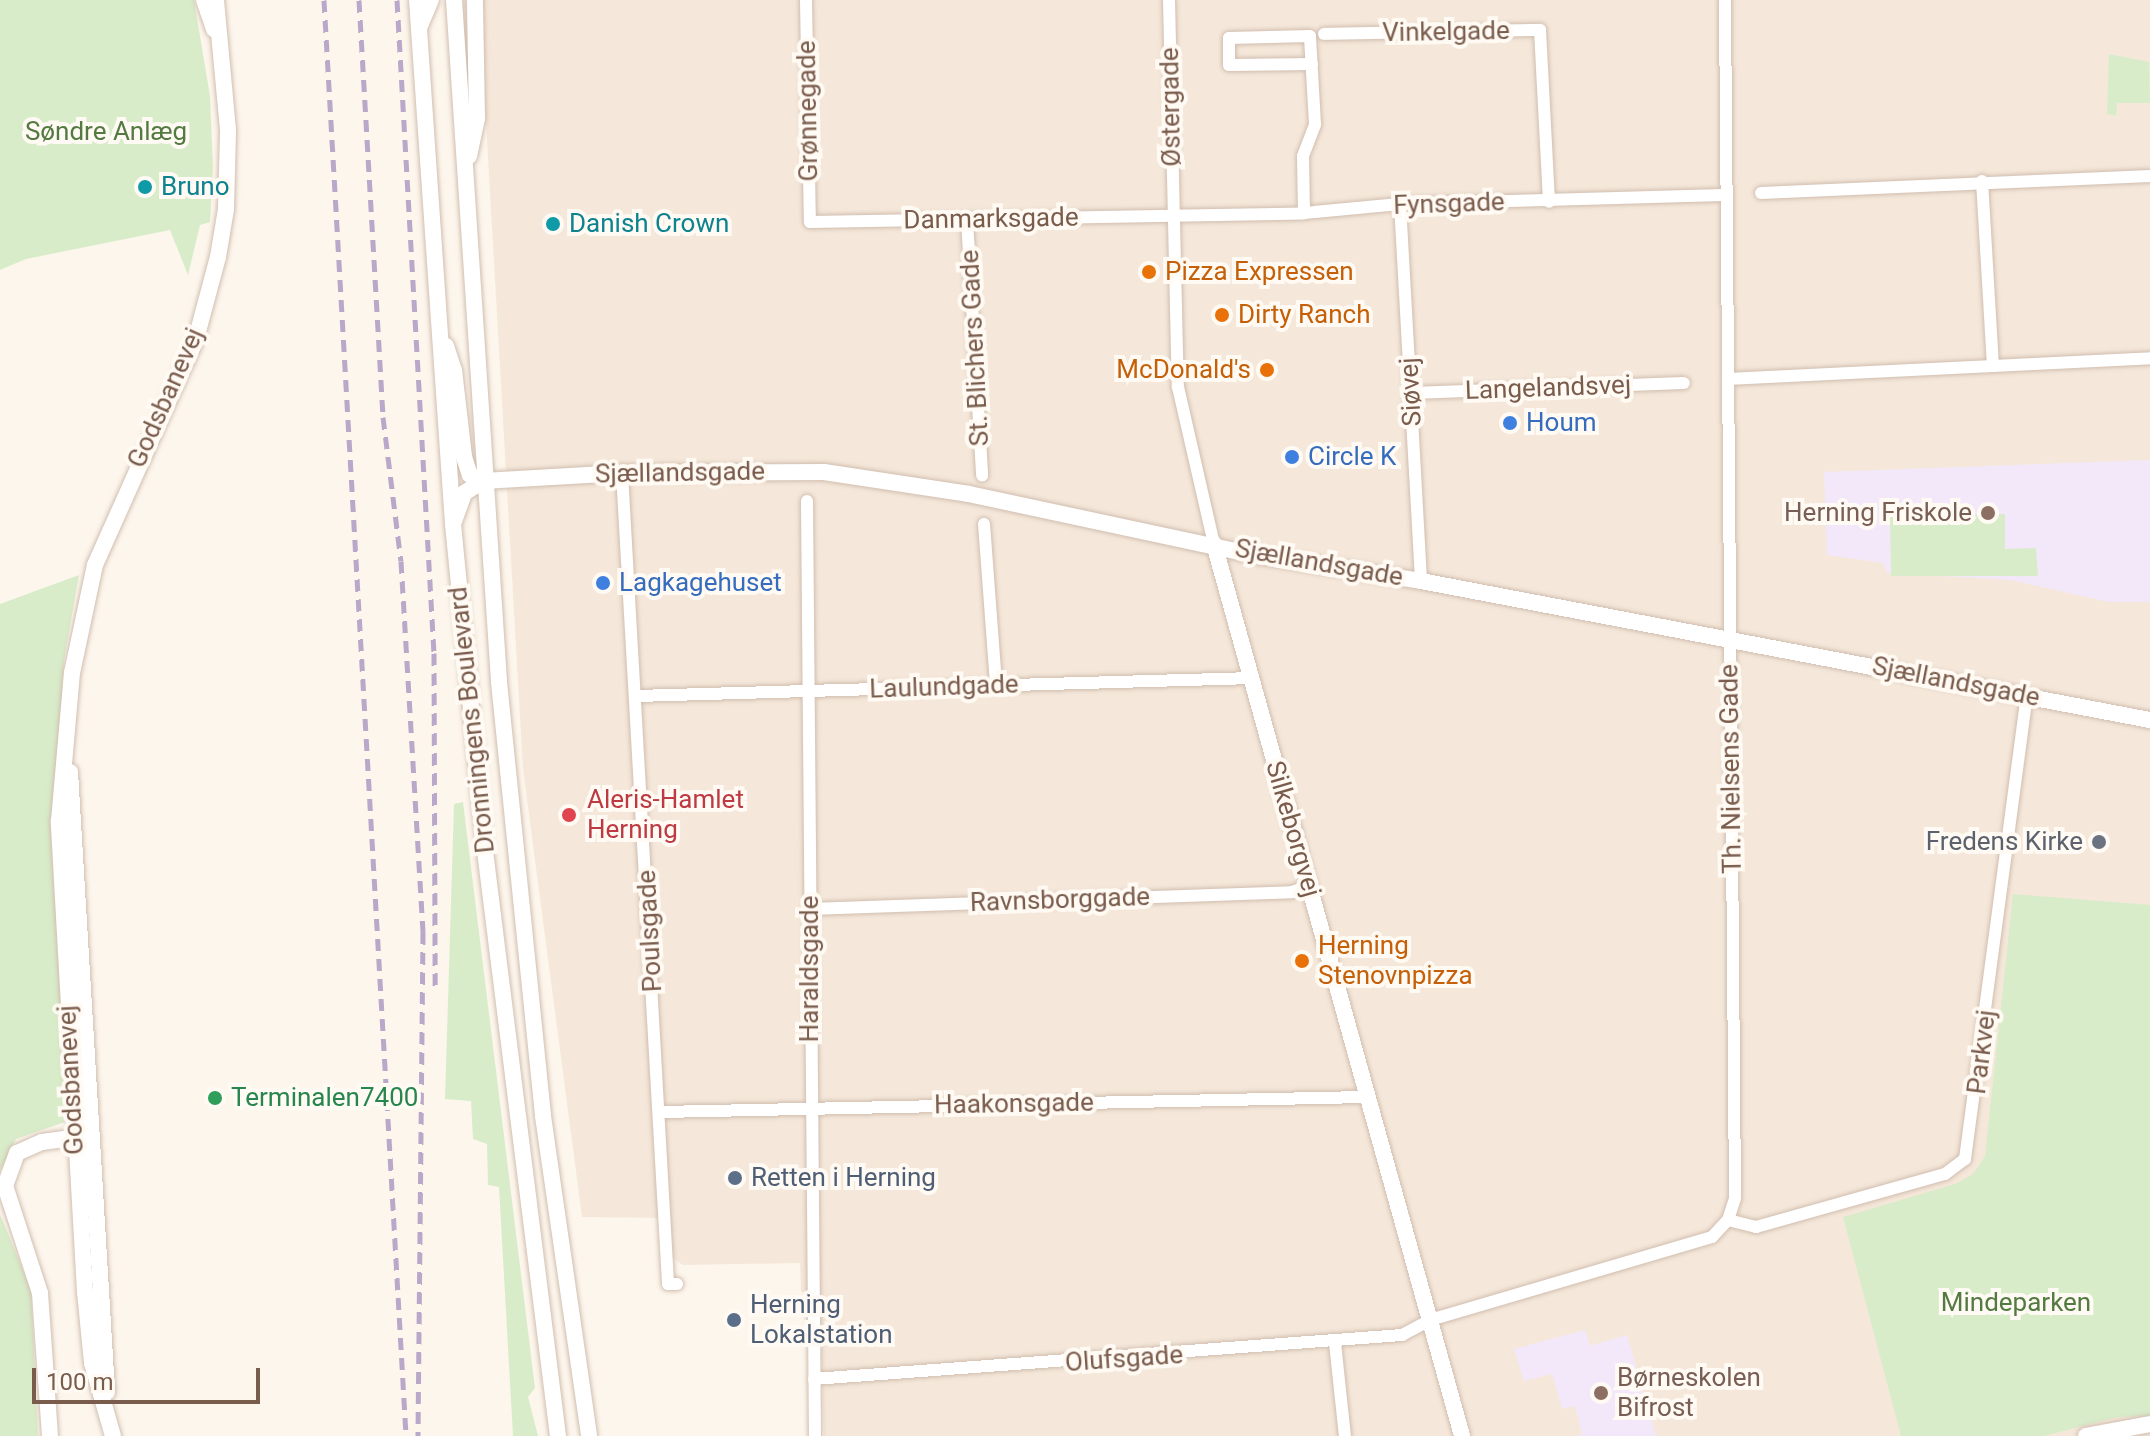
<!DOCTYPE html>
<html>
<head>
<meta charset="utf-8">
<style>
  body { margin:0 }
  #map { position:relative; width:2150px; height:1436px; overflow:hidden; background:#fdf6ec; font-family:Roboto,sans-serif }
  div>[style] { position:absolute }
  .residential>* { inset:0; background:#f5e8da }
  .education>* { inset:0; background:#f3e8fa }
  .green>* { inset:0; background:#d8ecc9 }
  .roads { filter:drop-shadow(0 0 2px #d1beb0) drop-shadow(0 0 2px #d1beb0) }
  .street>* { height:12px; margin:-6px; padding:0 6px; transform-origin:6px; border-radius:6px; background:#fff }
  .secondary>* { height:16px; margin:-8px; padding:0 8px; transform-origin:8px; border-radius:8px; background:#fff }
  .rail>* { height:5px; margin-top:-2.5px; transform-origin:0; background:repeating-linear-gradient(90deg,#b9a8c9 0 12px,transparent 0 20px) }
  .dots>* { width:22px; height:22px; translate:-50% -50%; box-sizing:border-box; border:4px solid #fffaf3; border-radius:50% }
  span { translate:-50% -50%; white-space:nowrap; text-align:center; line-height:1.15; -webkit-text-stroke:8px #fffaf3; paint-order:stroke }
  .street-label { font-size:26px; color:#7a5c4d }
  .park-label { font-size:26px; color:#537a41 }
  .culture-label { font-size:26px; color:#0d838f }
  .left { translate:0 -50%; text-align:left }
  .food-label { font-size:26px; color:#c56008 }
  .right { translate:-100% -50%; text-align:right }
  .shop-label { font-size:26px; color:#366cbe }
  .education-label { font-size:26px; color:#785e54 }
  .health-label { font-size:26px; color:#be3a42 }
  .worship-label { font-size:26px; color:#5b616d }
  .leisure-label { font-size:26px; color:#27864d }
  .service-label { font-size:26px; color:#4e5e75 }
  .scale { position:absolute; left:32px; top:1368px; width:228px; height:36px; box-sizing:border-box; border:4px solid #7a5c4d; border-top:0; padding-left:10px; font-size:24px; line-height:28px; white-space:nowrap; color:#7a5c4d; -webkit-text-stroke:6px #fffaf3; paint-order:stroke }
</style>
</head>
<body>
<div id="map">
  <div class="residential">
    <div style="clip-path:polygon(479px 0,2150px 0,2150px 1436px,824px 1436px,820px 1292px,801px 1292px,800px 1263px,683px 1265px,661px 1250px,658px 1218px,582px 1217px,523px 769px)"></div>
  </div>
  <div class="education">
    <div style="clip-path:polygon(2150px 460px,2150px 602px,2109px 602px,2011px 580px,1887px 573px,1883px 563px,1827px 555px,1824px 472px)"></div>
    <div style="clip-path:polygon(1585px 1330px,1590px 1346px,1627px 1335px,1656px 1436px,1576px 1436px,1582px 1434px,1575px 1406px,1562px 1409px,1552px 1374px,1524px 1381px,1514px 1349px)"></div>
  </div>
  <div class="green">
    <div style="clip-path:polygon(0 0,194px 0,210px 96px,213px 168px,210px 222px,200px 225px,188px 275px,170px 230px,26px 259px,0 270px)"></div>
    <div style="clip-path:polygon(2109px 54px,2149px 62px,2150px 103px,2117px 103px,2116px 116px,2107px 114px)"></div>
    <div style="clip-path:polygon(2005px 514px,2005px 549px,2036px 548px,2038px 576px,1891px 576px,1890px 516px)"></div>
    <div style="clip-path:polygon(79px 575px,64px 660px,56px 839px,68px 1121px,16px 1139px,0 1171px,0 604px)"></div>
    <div style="clip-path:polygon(463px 802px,535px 1388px,528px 1397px,538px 1436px,513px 1436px,499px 1187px,488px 1185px,487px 1144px,473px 1139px,471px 1101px,445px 1099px,454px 804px)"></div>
    <div style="clip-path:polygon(2013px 894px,2150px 905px,2150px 1416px,2118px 1417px,2044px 1436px,1901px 1436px,1843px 1217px,1955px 1184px,1973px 1174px,1985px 1156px)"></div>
    <div style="clip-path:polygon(0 1214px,31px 1290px,38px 1436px,0 1436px)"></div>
  </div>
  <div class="roads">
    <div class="street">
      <div style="left:806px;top:0;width:222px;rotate:89deg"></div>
      <div style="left:810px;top:222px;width:494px;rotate:-1deg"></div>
      <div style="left:1304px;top:213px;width:96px;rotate:-5.4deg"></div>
      <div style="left:1400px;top:204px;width:326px;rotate:-1.6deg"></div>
      <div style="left:1169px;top:0;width:387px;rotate:88.7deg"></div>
      <div style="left:1178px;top:387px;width:161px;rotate:77.1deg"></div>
      <div style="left:1324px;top:34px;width:216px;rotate:-1.1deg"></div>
      <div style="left:1540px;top:30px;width:172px;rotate:87deg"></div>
      <div style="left:1982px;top:181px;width:185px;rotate:86.6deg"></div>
      <div style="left:1761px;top:193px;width:389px;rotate:-2.5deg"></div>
      <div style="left:1400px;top:204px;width:378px;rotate:86.8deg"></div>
      <div style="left:1304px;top:213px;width:57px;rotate:-91deg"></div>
      <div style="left:1303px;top:156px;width:34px;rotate:-69deg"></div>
      <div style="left:1315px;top:124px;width:88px;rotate:-93.3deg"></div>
      <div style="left:1310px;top:36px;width:81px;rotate:178.6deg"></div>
      <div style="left:1229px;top:38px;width:27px;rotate:90deg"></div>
      <div style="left:1229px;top:65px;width:83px;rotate:-0.7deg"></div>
      <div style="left:967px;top:220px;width:256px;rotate:86.6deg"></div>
      <div style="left:1728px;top:379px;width:423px;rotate:-2.8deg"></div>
      <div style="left:1411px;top:393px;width:273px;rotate:-2.1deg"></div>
      <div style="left:622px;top:473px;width:812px;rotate:86.75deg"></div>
      <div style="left:668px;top:1284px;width:9px"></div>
      <div style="left:807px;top:501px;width:935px;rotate:89.51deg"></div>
      <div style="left:984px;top:524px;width:161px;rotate:85.7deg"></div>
      <div style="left:636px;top:696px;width:616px;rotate:-1.67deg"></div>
      <div style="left:810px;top:909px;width:482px;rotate:-2deg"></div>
      <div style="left:1292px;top:892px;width:18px;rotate:-19deg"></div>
      <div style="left:661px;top:1112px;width:707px;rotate:-1.22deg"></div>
      <div style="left:1728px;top:1220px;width:29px;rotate:14deg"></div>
      <div style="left:1756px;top:1227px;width:196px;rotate:-15.7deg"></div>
      <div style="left:1945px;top:1174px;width:25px;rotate:-37deg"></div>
      <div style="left:1965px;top:1159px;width:467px;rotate:-82.4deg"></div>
      <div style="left:1335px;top:1343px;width:94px;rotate:83.9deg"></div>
      <div style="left:814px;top:1379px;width:590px;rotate:-4.28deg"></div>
      <div style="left:1402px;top:1335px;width:32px;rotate:-28deg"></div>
      <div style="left:1430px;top:1320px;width:294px;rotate:-16.4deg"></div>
      <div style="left:1712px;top:1237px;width:23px;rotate:-47deg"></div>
      <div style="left:1728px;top:1220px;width:23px;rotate:-72deg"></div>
      <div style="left:1735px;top:1198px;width:1198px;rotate:-90.48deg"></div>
    </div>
    <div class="secondary">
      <div style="left:204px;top:0;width:31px;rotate:71deg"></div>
      <div style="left:417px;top:0;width:525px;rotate:86.07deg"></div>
      <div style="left:453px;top:524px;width:329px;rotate:84.4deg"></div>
      <div style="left:485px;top:851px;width:590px;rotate:82.89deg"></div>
      <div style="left:454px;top:0;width:683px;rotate:86.22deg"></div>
      <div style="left:499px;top:682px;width:436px;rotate:84.2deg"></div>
      <div style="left:543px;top:1116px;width:323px;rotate:81.8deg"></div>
      <div style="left:419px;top:28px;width:30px;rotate:-67deg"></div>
      <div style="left:469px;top:156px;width:39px;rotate:-78deg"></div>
      <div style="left:477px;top:118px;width:118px;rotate:-91deg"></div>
      <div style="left:446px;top:346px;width:25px;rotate:72deg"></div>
      <div style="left:454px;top:370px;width:88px;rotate:83.4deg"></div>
      <div style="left:464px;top:457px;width:19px;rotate:72deg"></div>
      <div style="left:470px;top:475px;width:14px;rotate:25deg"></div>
      <div style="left:453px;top:524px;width:33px;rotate:-70deg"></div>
      <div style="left:464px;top:493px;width:22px;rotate:-32deg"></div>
      <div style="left:483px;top:481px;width:139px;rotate:-3.3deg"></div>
      <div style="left:622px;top:473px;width:202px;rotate:-0.3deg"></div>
      <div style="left:824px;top:472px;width:147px;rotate:8.6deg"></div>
      <div style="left:969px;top:494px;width:291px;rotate:12.1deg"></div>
      <div style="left:1254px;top:555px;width:169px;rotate:8.8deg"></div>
      <div style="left:1421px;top:581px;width:742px;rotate:10.8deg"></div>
      <div style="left:1214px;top:544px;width:926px;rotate:74.46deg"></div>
      <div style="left:70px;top:772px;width:621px;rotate:86.58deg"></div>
      <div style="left:50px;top:1436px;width:143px;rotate:-94deg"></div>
      <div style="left:40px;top:1293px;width:113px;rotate:-108.1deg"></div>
      <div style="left:5px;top:1186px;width:35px;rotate:-70deg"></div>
      <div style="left:17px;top:1153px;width:27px;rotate:-24deg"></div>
      <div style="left:42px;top:1142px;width:43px;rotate:-7.9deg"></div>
      <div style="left:113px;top:1436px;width:76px;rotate:-106deg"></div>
      <div style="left:92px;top:1363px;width:71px;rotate:-95.6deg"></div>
      <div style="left:85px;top:1292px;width:472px;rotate:-93.2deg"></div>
      <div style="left:59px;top:821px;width:149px;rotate:-85deg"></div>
      <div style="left:72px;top:673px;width:110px;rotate:-78deg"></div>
      <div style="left:95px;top:565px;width:248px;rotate:-65.9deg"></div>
      <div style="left:196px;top:339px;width:85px;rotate:-75deg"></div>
      <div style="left:218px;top:257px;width:49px;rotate:-80.5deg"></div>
      <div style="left:226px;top:209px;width:79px;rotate:-88.5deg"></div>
      <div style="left:228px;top:130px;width:131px;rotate:-95.3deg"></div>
      <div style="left:2086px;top:1436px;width:65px;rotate:-10.6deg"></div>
    </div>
  </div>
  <div class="rail">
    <div style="left:324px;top:0;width:1438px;rotate:86.73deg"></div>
    <div style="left:359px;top:0;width:418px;rotate:86.7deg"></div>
    <div style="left:383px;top:417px;width:145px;rotate:82.9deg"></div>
    <div style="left:401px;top:561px;width:372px;rotate:86.6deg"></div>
    <div style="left:423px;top:932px;width:504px;rotate:90.57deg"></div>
    <div style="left:397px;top:0;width:654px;rotate:86.76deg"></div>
    <div style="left:434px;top:653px;width:338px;rotate:89.8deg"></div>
  </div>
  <div class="dots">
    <div style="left:145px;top:187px;background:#0f9aa8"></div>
    <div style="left:553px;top:224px;background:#0f9aa8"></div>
    <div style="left:1149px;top:272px;background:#e8710a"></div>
    <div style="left:1222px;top:315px;background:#e8710a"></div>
    <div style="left:1267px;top:370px;background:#e8710a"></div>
    <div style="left:1510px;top:423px;background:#3f7fe0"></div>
    <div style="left:1292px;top:457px;background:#3f7fe0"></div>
    <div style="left:1988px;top:513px;background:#8d6e63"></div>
    <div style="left:603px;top:583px;background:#3f7fe0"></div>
    <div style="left:569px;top:815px;background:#e0444e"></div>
    <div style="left:2099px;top:842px;background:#6b7280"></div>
    <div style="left:1302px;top:961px;background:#e8710a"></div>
    <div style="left:215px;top:1098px;background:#2e9e5b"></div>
    <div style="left:735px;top:1178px;background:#5c6f8a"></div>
    <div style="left:734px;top:1320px;background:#5c6f8a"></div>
    <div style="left:1601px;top:1393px;background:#8d6e63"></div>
  </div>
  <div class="street-label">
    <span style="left:1446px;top:32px;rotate:-1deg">Vinkelgade</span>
    <span style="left:1171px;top:107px;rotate:-91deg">Østergade</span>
    <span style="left:808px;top:111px;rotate:-91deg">Grønnegade</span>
    <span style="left:1449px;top:204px;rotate:-2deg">Fynsgade</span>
    <span style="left:991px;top:219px;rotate:-1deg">Danmarksgade</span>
    <span style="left:975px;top:348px;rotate:-93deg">St. Blichers Gade</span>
    <span style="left:1548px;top:388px;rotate:-2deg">Langelandsvej</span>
    <span style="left:1411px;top:392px;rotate:-93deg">Siøvej</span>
    <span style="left:166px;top:398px;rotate:-66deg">Godsbanevej</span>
    <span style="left:680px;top:473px;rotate:-1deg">Sjællandsgade</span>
    <span style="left:1319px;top:563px;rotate:10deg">Sjællandsgade</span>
    <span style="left:1956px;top:682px;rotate:11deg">Sjællandsgade</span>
    <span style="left:944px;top:687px;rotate:-2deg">Laulundgade</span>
    <span style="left:472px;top:720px;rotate:-96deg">Dronningens Boulevard</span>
    <span style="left:1731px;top:769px;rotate:-91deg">Th. Nielsens Gade</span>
    <span style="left:1293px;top:829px;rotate:74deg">Silkeborgvej</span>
    <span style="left:1060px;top:900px;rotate:-2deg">Ravnsborggade</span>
    <span style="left:650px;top:931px;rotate:-93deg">Poulsgade</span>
    <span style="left:810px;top:969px;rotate:-90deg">Haraldsgade</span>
    <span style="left:1982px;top:1052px;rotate:-83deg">Parkvej</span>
    <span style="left:71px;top:1080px;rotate:-93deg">Godsbanevej</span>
    <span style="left:1014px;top:1104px;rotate:-1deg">Haakonsgade</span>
    <span style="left:1124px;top:1359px;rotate:-4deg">Olufsgade</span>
  </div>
  <div class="park-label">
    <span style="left:106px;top:132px">Søndre Anlæg</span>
    <span style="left:2016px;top:1303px">Mindeparken</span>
  </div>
  <div class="culture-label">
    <span class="left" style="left:161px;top:187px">Bruno</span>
    <span class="left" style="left:569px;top:224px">Danish Crown</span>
  </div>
  <div class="food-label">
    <span class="left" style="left:1165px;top:272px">Pizza Expressen</span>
    <span class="left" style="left:1238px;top:315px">Dirty Ranch</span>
    <span class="right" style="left:1251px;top:370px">McDonald's</span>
    <span class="left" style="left:1318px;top:961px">Herning<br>Stenovnpizza</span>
  </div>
  <div class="shop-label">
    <span class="left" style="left:1526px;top:423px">Houm</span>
    <span class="left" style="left:1308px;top:457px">Circle K</span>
    <span class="left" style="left:619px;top:583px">Lagkagehuset</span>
  </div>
  <div class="education-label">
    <span class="right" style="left:1972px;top:513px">Herning Friskole</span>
    <span class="left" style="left:1617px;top:1393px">Børneskolen<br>Bifrost</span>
  </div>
  <div class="health-label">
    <span class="left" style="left:587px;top:815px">Aleris-Hamlet<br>Herning</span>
  </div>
  <div class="worship-label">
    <span class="right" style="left:2083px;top:842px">Fredens Kirke</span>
  </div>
  <div class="leisure-label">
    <span class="left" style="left:231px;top:1098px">Terminalen7400</span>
  </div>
  <div class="service-label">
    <span class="left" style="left:751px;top:1178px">Retten i Herning</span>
    <span class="left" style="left:750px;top:1320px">Herning<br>Lokalstation</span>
  </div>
  <div class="scale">100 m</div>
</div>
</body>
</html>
